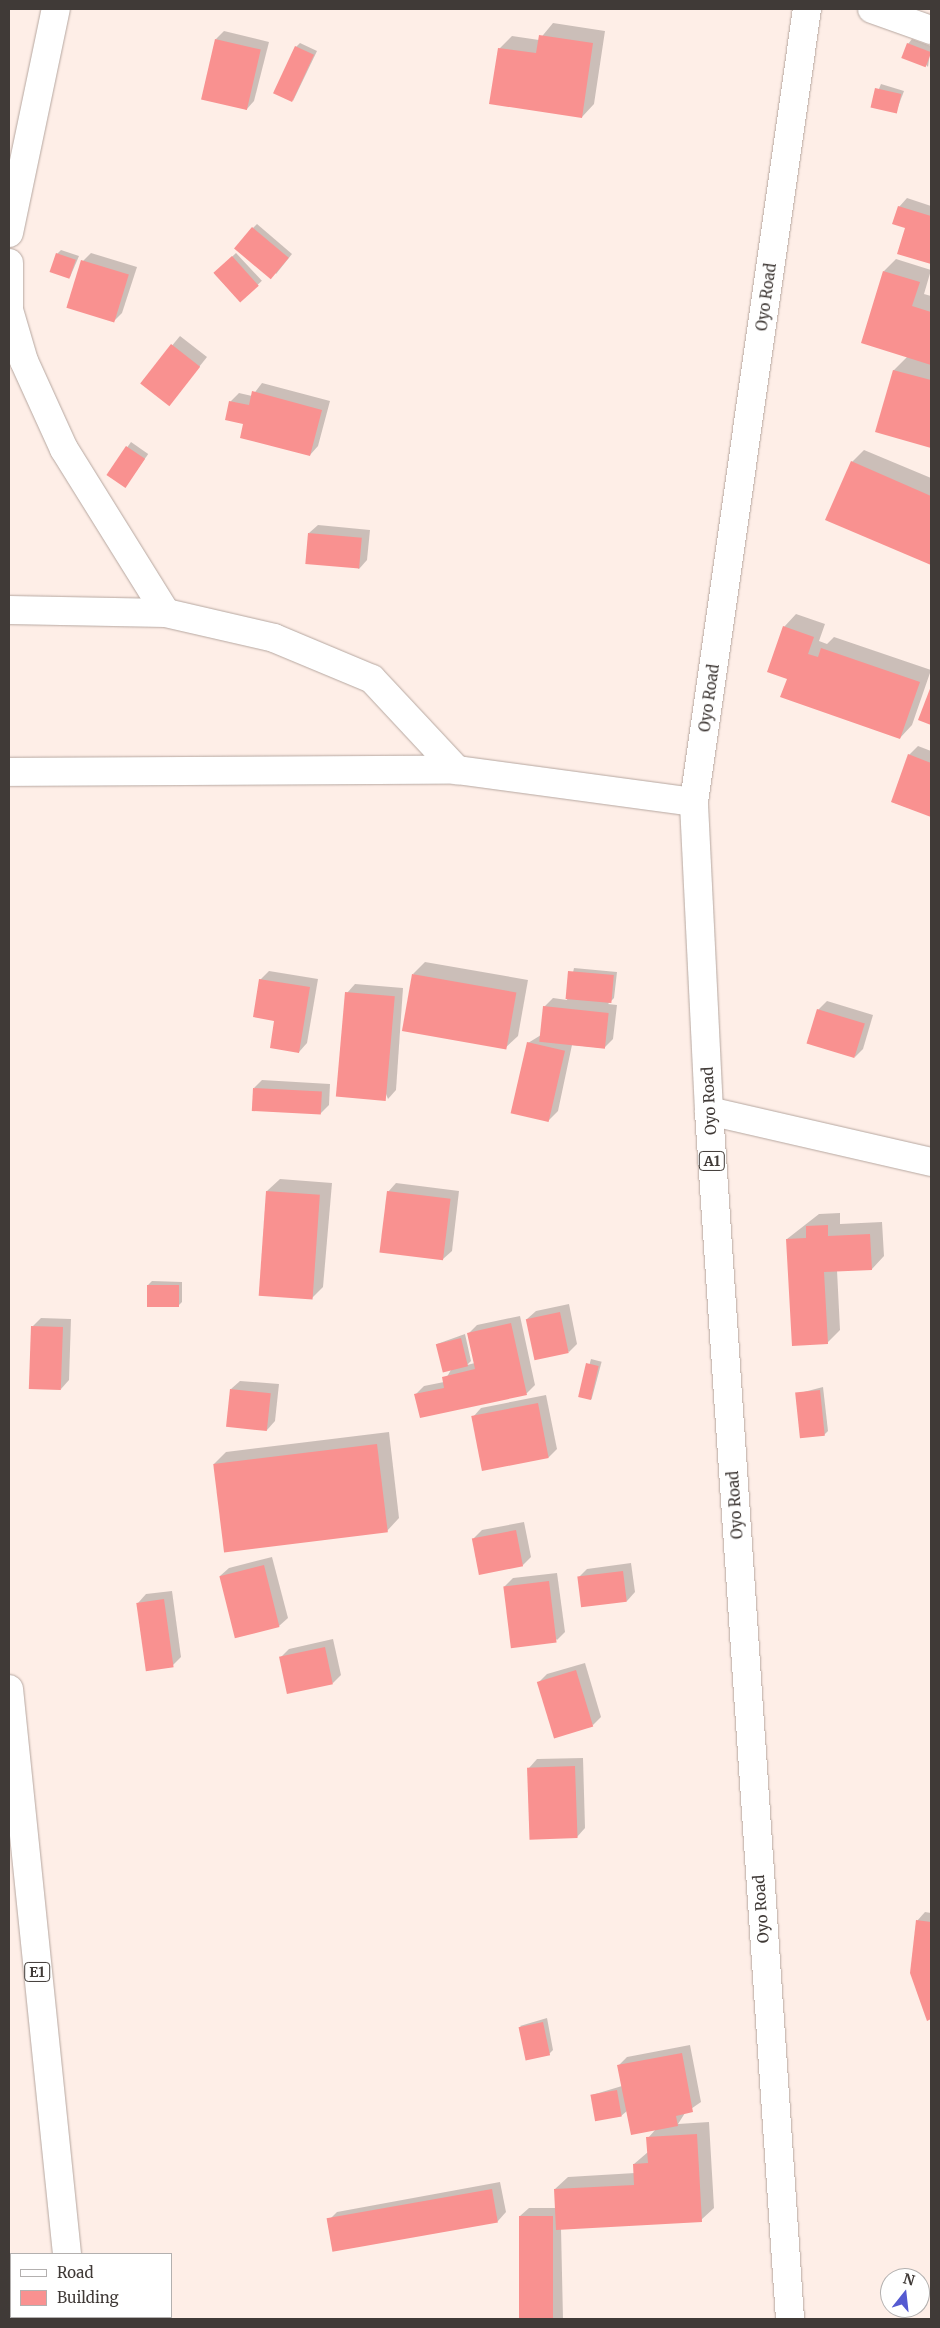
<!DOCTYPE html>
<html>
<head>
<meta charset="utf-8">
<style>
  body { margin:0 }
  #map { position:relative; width:940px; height:2328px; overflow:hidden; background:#feeee7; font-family:Merriweather,serif }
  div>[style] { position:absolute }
  .shadow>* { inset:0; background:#0003; transform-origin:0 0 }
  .building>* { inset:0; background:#f99190; transform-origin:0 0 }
  .roads { filter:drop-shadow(0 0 1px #b6a7a0) drop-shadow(0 0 1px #b6a7a0) }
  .minor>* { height:28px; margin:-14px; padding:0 14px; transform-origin:14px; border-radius:14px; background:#fff }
  .secondary>* { height:28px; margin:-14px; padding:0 14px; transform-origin:14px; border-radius:14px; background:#fff }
  .trunk>* { height:28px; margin:-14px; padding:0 14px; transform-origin:14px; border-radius:14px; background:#fff }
  .motorway>* { height:28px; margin:-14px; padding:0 14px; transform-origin:14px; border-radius:14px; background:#fff }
  span { translate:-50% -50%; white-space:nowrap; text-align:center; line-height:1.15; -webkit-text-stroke:4px #fff; paint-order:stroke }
  .shield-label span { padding:1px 4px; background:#fff; border:1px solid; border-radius:4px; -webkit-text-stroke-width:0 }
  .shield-label { font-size:14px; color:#403a37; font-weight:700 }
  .street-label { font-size:15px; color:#403a37 }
  .frame { position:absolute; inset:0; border:10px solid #403a37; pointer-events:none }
  .legend { position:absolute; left:10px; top:2253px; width:162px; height:65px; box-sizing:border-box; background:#fff; border:1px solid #b3b0af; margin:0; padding:6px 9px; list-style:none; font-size:15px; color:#403a37 }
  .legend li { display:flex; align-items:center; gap:10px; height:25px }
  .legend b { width:25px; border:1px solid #b3b0af }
  .north { position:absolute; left:880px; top:2268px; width:50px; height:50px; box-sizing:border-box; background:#fff; border:1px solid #b3b0af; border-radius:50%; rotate:16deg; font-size:14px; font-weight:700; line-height:20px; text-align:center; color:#403a37 }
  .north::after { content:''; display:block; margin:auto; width:18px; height:22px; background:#555ad1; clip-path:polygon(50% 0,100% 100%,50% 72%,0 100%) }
</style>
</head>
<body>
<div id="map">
  <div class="shadow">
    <div style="clip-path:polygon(553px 23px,605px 31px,594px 104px,582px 117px,499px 49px,512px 36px,539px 40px)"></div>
    <div style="clip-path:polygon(224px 31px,269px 42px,254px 101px,246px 110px,216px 39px)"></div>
    <div style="clip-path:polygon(912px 39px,931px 46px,928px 67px,908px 44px)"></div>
    <div style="clip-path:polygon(300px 43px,317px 51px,293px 101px,296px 47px)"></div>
    <div style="clip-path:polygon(881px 84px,904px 91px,896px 112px,872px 106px)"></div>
    <div style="clip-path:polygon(907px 198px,931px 206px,931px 263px,898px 253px,906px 227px,899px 207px)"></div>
    <div style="clip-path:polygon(257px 224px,292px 254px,276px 274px,253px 228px)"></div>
    <div style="clip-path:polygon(61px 250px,79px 256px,70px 277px,57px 254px)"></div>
    <div style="clip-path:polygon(91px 253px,137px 267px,122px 313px,114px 321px,83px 261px)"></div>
    <div style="left:236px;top:253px;width:38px;height:30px;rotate:47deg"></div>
    <div style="clip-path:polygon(896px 259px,931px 270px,924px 294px,931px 296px,931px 446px,877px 431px,894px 370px,908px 356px,884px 271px)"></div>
    <div style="clip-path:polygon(180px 336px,207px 357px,176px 396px,141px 383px)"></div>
    <div style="clip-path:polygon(262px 383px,330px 401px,318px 446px,310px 455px,245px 423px,230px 402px,239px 393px,252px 396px)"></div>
    <div style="left:131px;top:442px;width:21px;height:40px;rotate:35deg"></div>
    <div style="clip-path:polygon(864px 450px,931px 478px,931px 564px,827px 519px,852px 462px)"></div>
    <div style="clip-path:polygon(318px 525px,370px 530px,367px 560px,359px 569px,309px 533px)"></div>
    <div style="clip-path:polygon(796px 614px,825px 624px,819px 641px,827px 644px,834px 637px,931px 670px,912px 725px,900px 738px,789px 678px,784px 627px)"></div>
    <div style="clip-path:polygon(918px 746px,931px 751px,931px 816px,892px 802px,909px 755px)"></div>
    <div style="clip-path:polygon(425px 962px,528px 980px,518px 1036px,505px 1048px,413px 974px)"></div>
    <div style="clip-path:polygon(574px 968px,617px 972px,614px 998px,608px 1004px,617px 1005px,613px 1039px,604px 1048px,572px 1045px,558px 1111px,549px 1120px,528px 1043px,541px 1035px,544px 1007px,553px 998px,567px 1000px)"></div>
    <div style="clip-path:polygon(269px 971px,318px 979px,307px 1043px,299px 1052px,276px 1020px,260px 980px)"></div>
    <div style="clip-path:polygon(355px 984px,403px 988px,396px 1090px,388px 1099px,347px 993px)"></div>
    <div style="clip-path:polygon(827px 1001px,873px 1015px,863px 1049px,855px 1057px,818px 1010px)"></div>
    <div style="clip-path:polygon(262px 1080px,330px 1084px,329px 1105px,320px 1114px,254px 1088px)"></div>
    <div style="clip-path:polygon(280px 1179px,332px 1183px,323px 1287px,311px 1299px,267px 1191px)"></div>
    <div style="clip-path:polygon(396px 1183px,459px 1191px,452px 1251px,443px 1259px,388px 1192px)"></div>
    <div style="clip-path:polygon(840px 1213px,840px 1224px,882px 1222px,884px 1256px,872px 1269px,837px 1270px,840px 1330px,827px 1343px,787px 1239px,819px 1214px)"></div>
    <div style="clip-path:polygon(152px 1281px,182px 1282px,182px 1302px,178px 1306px,148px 1285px)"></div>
    <div style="clip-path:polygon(569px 1304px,577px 1344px,569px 1352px,527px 1319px,536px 1311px)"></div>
    <div style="clip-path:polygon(520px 1316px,535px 1385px,527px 1393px,421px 1417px,416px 1394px,424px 1386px,444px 1382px,452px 1368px,437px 1344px,465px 1334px,471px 1361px,467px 1365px,475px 1363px,468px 1334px,477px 1325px)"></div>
    <div style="clip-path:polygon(41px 1318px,71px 1319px,69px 1380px,61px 1389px,33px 1326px)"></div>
    <div style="left:591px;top:1359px;width:11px;height:39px;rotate:15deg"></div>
    <div style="clip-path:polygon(240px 1381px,279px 1384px,275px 1421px,267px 1430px,231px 1389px)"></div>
    <div style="clip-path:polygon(823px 1387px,828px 1431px,824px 1435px,796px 1394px)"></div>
    <div style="clip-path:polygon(546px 1395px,557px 1449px,549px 1457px,483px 1470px,473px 1417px,481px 1408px)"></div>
    <div style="clip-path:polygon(389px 1432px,399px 1518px,387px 1531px,214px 1464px,226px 1452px)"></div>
    <div style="clip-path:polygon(524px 1522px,531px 1557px,523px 1565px,474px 1538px,482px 1530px)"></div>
    <div style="clip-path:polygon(272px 1557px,288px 1618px,279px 1626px,220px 1576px,229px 1568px)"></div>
    <div style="clip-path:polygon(631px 1563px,635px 1592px,627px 1601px,578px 1578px,587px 1569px)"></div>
    <div style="clip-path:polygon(557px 1573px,565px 1632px,557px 1640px,504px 1587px,513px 1578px)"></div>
    <div style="clip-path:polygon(172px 1591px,181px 1657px,172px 1666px,138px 1603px,146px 1594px)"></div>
    <div style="clip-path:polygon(333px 1639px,341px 1675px,333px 1683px,280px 1658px,289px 1649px)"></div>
    <div style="clip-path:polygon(585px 1663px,601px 1717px,593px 1725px,539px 1682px,547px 1674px)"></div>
    <div style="clip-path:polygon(583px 1758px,585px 1828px,577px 1837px,529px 1768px,537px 1759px)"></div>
    <div style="clip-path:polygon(925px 1912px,931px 1913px,931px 2018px,927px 2019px,917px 1921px)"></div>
    <div style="clip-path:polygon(547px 2018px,553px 2050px,549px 2054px,520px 2026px)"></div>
    <div style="clip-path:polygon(690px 2045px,701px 2102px,685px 2113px,678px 2124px,709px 2122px,714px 2208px,701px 2220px,561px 2228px,563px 2319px,521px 2319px,520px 2216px,529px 2208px,556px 2208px,555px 2189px,568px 2177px,635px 2173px,634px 2164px,648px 2152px,648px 2138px,656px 2129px,627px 2111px,621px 2116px,592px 2095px,622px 2086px,618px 2066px,627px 2057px)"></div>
    <div style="clip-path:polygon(500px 2182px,506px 2212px,498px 2221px,328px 2221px,337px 2212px)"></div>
  </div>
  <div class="building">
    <div style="clip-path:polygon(539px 35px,593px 43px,582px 118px,489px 104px,498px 48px,536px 53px)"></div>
    <div style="left:215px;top:39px;width:47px;height:62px;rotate:13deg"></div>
    <div style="left:907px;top:43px;width:26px;height:16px;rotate:21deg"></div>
    <div style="left:295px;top:46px;width:21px;height:52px;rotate:25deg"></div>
    <div style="left:875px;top:88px;width:27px;height:20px;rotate:13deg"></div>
    <div style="clip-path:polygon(898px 206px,931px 216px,931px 264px,897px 254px,905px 228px,892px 224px)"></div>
    <div style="left:252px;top:227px;width:48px;height:28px;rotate:40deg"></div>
    <div style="left:56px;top:253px;width:21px;height:20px;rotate:19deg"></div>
    <div style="left:232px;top:256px;width:40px;height:25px;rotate:48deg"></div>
    <div style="left:81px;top:260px;width:50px;height:50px;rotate:17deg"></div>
    <div style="clip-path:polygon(883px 271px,920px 282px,912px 306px,931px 312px,931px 365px,861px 343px)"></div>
    <div style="left:171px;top:344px;width:37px;height:50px;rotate:38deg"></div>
    <div style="clip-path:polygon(893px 370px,931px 380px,931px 448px,875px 432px)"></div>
    <div style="clip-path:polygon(252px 391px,322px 410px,310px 456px,240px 438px,243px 424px,225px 420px,229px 401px,249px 405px)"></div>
    <div style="left:126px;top:446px;width:23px;height:35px;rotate:34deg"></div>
    <div style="clip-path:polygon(851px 461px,931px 496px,931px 565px,825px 520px)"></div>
    <div style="left:308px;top:533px;width:54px;height:31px;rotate:5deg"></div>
    <div style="clip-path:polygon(783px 626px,814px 637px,808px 654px,818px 657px,821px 648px,920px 682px,900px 739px,780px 697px,787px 679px,767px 672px)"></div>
    <div style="clip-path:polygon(931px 686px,931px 725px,918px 720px)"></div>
    <div style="clip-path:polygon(908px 754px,931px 763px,931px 817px,891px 802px)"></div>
    <div style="left:568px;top:971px;width:46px;height:28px;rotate:5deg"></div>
    <div style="left:412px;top:974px;width:106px;height:58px;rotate:10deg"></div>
    <div style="clip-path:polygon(259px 979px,310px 987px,299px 1053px,270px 1048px,274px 1021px,253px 1017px)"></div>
    <div style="left:345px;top:992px;width:50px;height:105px;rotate:5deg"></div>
    <div style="left:543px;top:1006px;width:66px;height:36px;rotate:6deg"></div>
    <div style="left:817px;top:1009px;width:50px;height:36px;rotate:17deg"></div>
    <div style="left:527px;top:1042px;width:39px;height:73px;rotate:13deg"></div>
    <div style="left:253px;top:1088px;width:69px;height:23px;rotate:3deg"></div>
    <div style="left:266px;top:1191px;width:54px;height:105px;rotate:4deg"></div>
    <div style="left:387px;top:1191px;width:64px;height:62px;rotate:7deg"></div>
    <div style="clip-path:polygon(828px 1225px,828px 1236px,870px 1234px,872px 1270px,824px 1272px,828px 1344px,792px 1346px,786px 1239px,806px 1238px,806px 1226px)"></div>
    <div style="left:147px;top:1285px;width:32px;height:22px"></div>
    <div style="left:560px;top:1312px;width:42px;height:35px;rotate:78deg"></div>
    <div style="clip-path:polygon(511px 1323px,527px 1395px,420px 1418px,414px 1394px,444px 1388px,442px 1377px,475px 1369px,467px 1333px)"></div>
    <div style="left:31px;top:1326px;width:32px;height:63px;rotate:2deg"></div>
    <div style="left:461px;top:1338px;width:29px;height:26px;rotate:76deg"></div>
    <div style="left:586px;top:1363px;width:13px;height:35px;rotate:13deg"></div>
    <div style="left:230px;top:1389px;width:41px;height:38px;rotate:6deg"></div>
    <div style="left:820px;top:1390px;width:46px;height:25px;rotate:84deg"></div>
    <div style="left:538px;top:1403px;width:56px;height:68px;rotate:79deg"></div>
    <div style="left:377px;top:1444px;width:89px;height:165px;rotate:83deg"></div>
    <div style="left:516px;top:1530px;width:37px;height:45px;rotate:79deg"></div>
    <div style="left:264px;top:1565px;width:64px;height:46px;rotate:76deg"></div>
    <div style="left:623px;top:1571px;width:31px;height:46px;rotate:83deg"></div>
    <div style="left:549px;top:1581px;width:62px;height:46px;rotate:83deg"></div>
    <div style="left:164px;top:1599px;width:69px;height:28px;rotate:82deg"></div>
    <div style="left:325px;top:1647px;width:38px;height:47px;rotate:78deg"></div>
    <div style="left:576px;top:1670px;width:59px;height:41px;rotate:73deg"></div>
    <div style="left:575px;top:1766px;width:72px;height:48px;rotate:88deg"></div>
    <div style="clip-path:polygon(916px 1920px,931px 1922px,931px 2019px,927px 2021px,910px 1973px)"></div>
    <div style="left:543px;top:2022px;width:34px;height:25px;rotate:78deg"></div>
    <div style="clip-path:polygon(682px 2053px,693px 2112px,676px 2116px,678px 2126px,631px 2135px,617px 2065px)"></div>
    <div style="left:617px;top:2090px;width:27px;height:27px;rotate:80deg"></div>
    <div style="clip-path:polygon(697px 2134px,702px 2222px,556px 2230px,554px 2189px,634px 2185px,633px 2164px,648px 2163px,646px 2137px)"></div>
    <div style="left:492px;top:2189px;width:34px;height:168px;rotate:80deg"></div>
    <div style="left:519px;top:2216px;width:34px;height:103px"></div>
  </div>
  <div class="roads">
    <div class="minor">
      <div style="left:872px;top:9px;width:63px;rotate:19.6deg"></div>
      <div style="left:9px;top:233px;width:229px;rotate:-78.2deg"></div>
      <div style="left:9px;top:263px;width:47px;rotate:90deg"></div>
      <div style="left:9px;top:310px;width:53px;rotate:73.6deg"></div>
      <div style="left:24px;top:361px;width:97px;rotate:65.6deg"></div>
      <div style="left:64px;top:449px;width:193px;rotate:58.1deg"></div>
      <div style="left:709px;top:1111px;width:228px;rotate:12.9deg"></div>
    </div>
    <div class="secondary">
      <div style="left:9px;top:772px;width:448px;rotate:-0.3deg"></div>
      <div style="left:457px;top:770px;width:239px;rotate:7.7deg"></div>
    </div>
    <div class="trunk">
      <div style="left:790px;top:2319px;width:1211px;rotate:-93.84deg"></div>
      <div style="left:709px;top:1111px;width:309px;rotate:-92.8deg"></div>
      <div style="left:694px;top:802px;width:801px;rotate:-81.89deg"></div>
    </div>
    <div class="motorway">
      <div style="left:9px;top:610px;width:157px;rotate:1.1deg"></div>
      <div style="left:166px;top:613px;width:111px;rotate:13deg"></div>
      <div style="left:274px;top:638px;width:106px;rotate:22.7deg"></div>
      <div style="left:372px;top:679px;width:125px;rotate:47deg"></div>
      <div style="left:9px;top:1689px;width:568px;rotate:84.14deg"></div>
      <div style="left:74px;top:2317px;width:2px;rotate:90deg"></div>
    </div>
  </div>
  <div class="shield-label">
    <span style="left:712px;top:1161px">A1</span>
    <span style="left:37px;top:1972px">E1</span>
  </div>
  <div class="street-label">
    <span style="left:766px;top:297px;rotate:-82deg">Oyo Road</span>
    <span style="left:709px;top:698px;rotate:-82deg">Oyo Road</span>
    <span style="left:709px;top:1101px;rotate:-93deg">Oyo Road</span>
    <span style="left:735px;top:1505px;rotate:-94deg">Oyo Road</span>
    <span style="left:761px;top:1909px;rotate:-94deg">Oyo Road</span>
  </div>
  <div class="frame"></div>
  <ul class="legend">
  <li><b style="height:6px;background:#fff"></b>Road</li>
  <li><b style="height:14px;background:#f99190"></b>Building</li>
  </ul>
  <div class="north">N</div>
</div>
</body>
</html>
